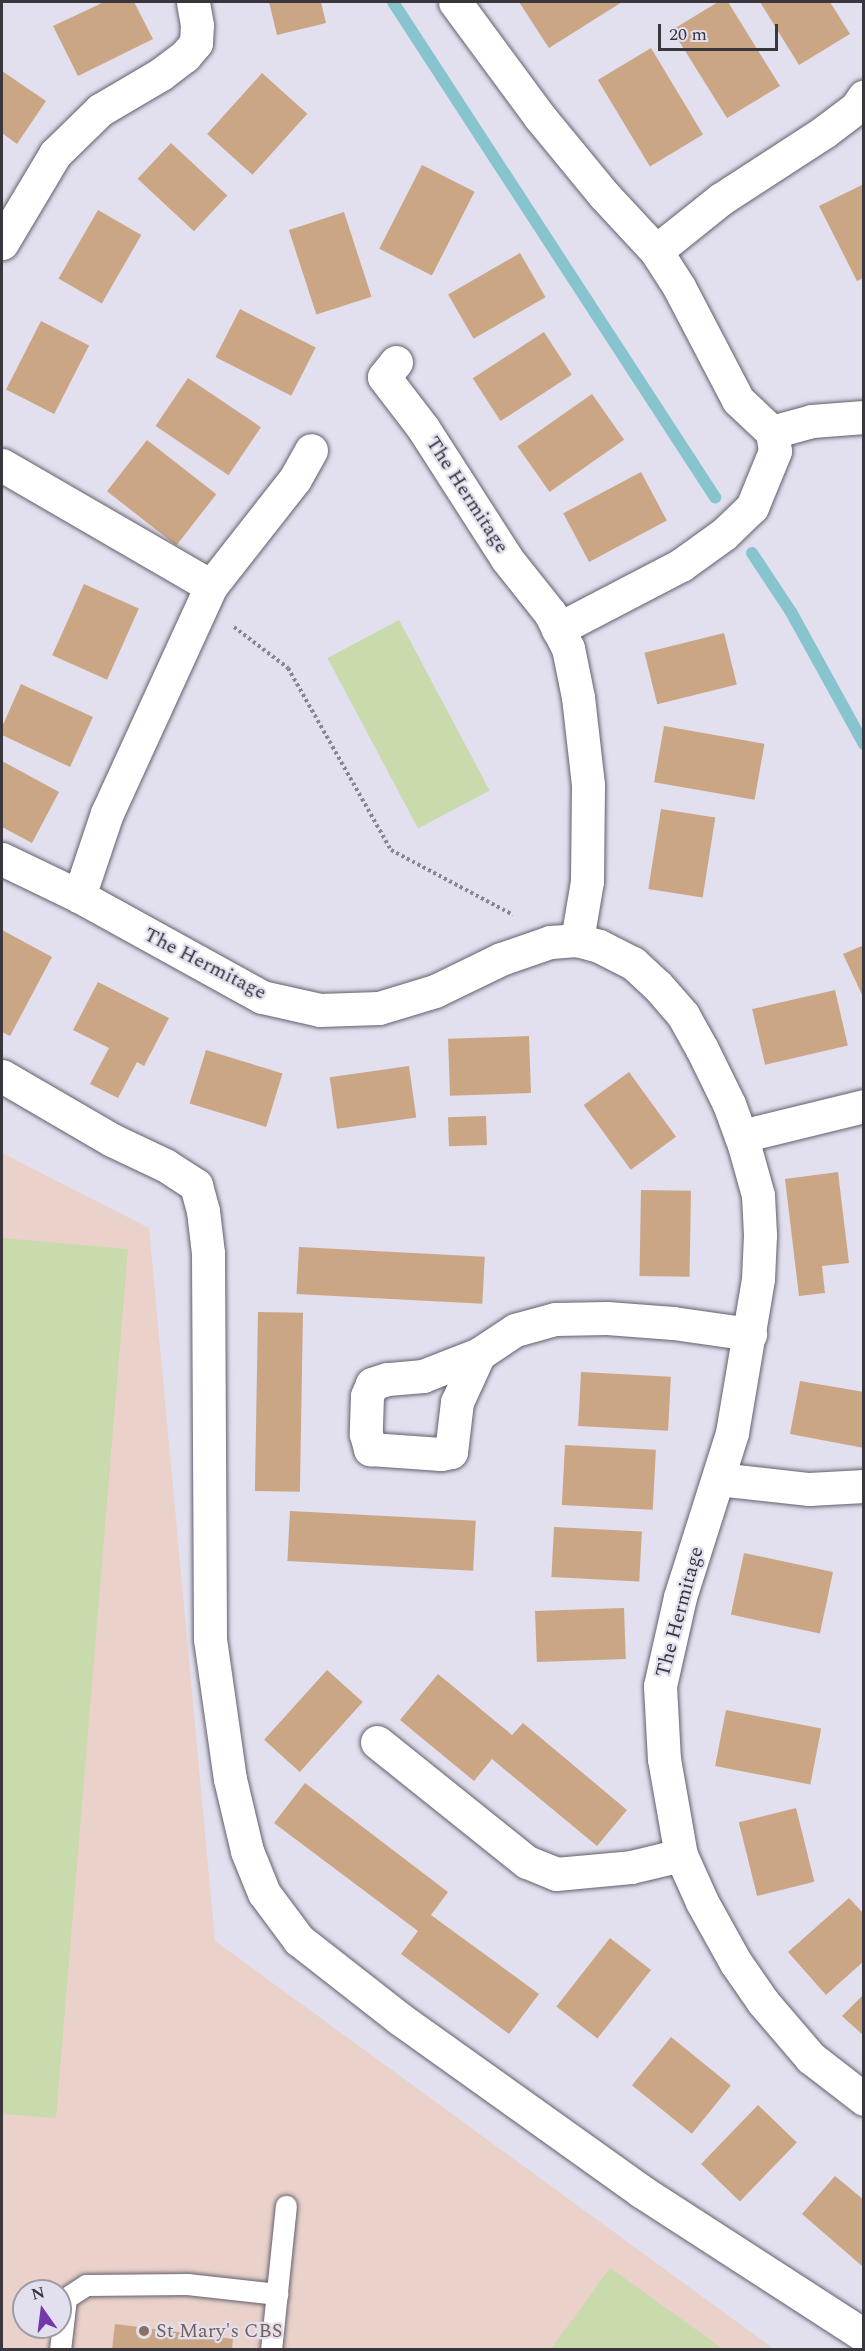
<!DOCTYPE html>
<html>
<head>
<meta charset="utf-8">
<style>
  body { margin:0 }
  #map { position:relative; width:865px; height:2351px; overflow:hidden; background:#e2dfee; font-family:Spectral,serif }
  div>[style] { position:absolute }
  .education>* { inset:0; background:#ead1ca }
  .green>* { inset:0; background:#c9daad; transform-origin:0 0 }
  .stream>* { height:12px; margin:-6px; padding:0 6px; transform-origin:6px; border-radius:6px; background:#88c4cd }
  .building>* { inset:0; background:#cba685; transform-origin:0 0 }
  .path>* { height:4px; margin-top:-2px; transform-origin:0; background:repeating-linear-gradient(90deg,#898690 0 3px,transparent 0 6px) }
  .roads { filter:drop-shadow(0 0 2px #63606d) drop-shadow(0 0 2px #63606d) }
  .service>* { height:21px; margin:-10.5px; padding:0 10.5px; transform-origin:10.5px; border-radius:10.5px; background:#fff }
  .minor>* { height:33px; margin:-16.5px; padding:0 16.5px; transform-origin:16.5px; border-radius:16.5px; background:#fff }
  .dots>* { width:16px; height:16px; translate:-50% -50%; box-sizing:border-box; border:3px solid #e2dfee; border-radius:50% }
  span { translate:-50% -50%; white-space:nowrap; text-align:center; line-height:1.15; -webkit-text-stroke:4.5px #e2dfee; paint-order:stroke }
  .street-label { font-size:20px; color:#39373d }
  .education-label { font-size:20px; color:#785e54 }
  .left { translate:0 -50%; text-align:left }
  .frame { position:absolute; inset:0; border:3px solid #39373d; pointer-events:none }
  .north { position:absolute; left:12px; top:2279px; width:60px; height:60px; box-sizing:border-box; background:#e2dfee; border:2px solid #9e9ca7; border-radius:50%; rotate:346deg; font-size:16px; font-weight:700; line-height:24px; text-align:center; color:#39373d }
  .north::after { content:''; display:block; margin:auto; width:21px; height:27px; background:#7537ad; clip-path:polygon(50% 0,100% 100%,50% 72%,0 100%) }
  .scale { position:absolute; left:658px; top:24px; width:120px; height:27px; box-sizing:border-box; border:3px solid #39373d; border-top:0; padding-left:8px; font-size:18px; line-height:21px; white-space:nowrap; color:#39373d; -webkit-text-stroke:4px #e2dfee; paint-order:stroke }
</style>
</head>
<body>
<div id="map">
  <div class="education">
    <div style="clip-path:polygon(evenodd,2px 1153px,149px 1228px,215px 1941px,774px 2349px,2px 2349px,2px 1153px,24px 2291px,60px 2291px,60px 2327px,24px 2327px,24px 2291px)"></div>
  </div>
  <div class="green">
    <div style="left:399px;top:620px;width:193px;height:81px;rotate:62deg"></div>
    <div style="clip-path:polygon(2px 1238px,128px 1249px,56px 2118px,2px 2114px)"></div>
    <div style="clip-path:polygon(610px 2268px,723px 2349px,551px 2349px)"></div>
  </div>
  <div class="stream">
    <div style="left:393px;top:2px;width:591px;rotate:56.96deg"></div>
    <div style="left:752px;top:553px;width:71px;rotate:56.5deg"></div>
    <div style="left:791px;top:612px;width:151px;rotate:61.1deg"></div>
  </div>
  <div class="building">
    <div style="clip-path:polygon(104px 2px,134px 2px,153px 39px,78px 76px,53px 26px)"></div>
    <div style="clip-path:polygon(269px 2px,321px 2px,326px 23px,277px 35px)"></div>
    <div style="clip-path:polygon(519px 2px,622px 2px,549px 48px)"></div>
    <div style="clip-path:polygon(718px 2px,728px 2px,780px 86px,727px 118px,672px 30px)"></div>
    <div style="clip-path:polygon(760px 2px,830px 2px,850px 34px,799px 65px)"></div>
    <div style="left:651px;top:48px;width:101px;height:62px;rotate:59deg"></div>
    <div style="clip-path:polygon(2px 71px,46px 101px,17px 144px,2px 133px)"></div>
    <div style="left:262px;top:73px;width:61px;height:82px;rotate:42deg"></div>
    <div style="left:171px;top:143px;width:77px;height:49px;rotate:43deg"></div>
    <div style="left:422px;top:165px;width:59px;height:94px;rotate:27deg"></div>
    <div style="clip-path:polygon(864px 184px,864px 278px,857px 281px,819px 206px)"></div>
    <div style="left:98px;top:210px;width:50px;height:79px;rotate:30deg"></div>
    <div style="left:344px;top:212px;width:89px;height:58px;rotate:72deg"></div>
    <div style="left:520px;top:253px;width:51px;height:83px;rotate:60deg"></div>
    <div style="left:240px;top:309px;width:85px;height:54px;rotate:27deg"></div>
    <div style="left:41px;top:321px;width:54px;height:77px;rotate:27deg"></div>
    <div style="left:544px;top:332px;width:51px;height:85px;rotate:57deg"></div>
    <div style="left:188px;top:378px;width:88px;height:58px;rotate:34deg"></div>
    <div style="left:592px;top:394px;width:56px;height:91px;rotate:55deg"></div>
    <div style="left:147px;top:440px;width:88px;height:65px;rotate:38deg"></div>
    <div style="left:641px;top:472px;width:55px;height:88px;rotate:62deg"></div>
    <div style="left:84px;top:584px;width:60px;height:78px;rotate:24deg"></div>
    <div style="left:724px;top:633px;width:53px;height:82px;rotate:76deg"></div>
    <div style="clip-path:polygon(21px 684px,93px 717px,70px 767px,2px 735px,2px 727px)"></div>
    <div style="left:664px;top:726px;width:102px;height:57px;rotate:10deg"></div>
    <div style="clip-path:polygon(2px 761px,59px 792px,32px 843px,2px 827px)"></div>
    <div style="left:661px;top:809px;width:55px;height:81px;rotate:9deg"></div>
    <div style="clip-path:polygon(2px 930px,52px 957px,10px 1036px,2px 1032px)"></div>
    <div style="clip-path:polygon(864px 945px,864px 999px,843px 954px)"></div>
    <div style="clip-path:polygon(98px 982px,169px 1018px,144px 1066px,137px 1062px,118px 1098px,90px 1084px,109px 1048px,73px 1030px)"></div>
    <div style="left:835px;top:990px;width:57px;height:85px;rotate:77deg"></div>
    <div style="left:529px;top:1036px;width:57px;height:81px;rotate:88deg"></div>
    <div style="left:206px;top:1050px;width:80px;height:56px;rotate:17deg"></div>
    <div style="left:409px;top:1066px;width:52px;height:80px;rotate:82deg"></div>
    <div style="left:629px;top:1072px;width:80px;height:56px;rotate:54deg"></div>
    <div style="left:486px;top:1116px;width:29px;height:38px;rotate:88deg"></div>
    <div style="clip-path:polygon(838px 1172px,849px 1263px,822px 1266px,825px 1293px,799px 1296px,785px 1179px)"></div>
    <div style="left:641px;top:1190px;width:50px;height:86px;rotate:1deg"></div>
    <div style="left:299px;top:1247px;width:186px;height:47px;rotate:3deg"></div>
    <div style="left:258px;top:1312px;width:45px;height:179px;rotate:1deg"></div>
    <div style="left:581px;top:1372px;width:90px;height:54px;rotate:3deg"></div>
    <div style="clip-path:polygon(800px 1381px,864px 1392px,864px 1448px,790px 1434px)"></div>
    <div style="left:565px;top:1445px;width:91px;height:60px;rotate:3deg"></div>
    <div style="left:290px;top:1511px;width:186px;height:50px;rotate:3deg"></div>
    <div style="left:554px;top:1527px;width:88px;height:50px;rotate:3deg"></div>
    <div style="left:744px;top:1553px;width:91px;height:63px;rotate:12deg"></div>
    <div style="left:624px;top:1608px;width:51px;height:89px;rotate:88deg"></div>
    <div style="left:327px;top:1670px;width:48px;height:94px;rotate:42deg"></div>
    <div style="clip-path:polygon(438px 1674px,512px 1735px,523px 1723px,627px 1810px,597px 1846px,492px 1759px,474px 1781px,400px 1720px)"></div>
    <div style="left:726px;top:1710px;width:97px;height:57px;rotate:11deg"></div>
    <div style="clip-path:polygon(305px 1783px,448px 1892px,431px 1915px,539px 1994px,509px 2034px,401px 1954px,418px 1931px,274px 1823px)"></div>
    <div style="left:796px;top:1808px;width:76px;height:59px;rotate:76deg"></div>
    <div style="clip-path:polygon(849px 1898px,864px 1914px,864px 1961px,826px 1995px,788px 1952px)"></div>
    <div style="left:610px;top:1938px;width:52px;height:87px;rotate:38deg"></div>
    <div style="clip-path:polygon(864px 1994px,864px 2036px,842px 2016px)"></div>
    <div style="left:671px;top:2037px;width:77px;height:62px;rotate:39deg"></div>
    <div style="left:758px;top:2105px;width:54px;height:82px;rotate:44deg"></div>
    <div style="clip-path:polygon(835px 2176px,864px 2200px,862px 2266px,802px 2214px)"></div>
    <div style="clip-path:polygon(115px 2324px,233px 2339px,232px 2349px,112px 2349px)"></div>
  </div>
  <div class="path">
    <div style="left:234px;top:627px;width:68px;rotate:37.2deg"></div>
    <div style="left:288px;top:668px;width:209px;rotate:60.5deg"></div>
    <div style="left:391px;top:850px;width:138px;rotate:28deg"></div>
  </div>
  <div class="roads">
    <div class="service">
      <div style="left:60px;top:2350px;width:52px;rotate:-83.4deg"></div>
      <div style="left:66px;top:2298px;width:24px;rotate:-33deg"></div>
      <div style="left:86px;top:2285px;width:101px;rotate:-0.6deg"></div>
      <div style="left:187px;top:2284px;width:91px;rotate:6.3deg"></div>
      <div style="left:271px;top:2350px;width:145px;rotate:-84.1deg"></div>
    </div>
    <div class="minor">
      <div style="left:455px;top:2px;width:142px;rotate:53.6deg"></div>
      <div style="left:539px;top:116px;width:102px;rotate:50.6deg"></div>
      <div style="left:604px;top:195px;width:76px;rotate:47.1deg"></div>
      <div style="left:656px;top:251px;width:43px;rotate:57.4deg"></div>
      <div style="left:679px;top:287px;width:127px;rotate:62.4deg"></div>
      <div style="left:738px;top:400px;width:47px;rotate:43.3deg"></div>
      <div style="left:772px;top:432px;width:19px;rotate:81deg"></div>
      <div style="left:775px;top:451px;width:61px;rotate:112.3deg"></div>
      <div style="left:752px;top:507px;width:39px;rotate:136deg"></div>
      <div style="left:724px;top:534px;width:53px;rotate:144.2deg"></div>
      <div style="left:681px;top:565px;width:139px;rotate:152.5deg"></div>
      <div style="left:2px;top:243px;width:104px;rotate:-59.2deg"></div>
      <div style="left:55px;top:154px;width:63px;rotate:-44.4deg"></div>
      <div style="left:100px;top:110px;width:71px;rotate:-30.5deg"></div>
      <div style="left:161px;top:74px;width:30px;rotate:-37deg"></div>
      <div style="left:185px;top:56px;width:17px;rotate:-50deg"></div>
      <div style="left:196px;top:43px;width:18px;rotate:-87deg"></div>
      <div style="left:197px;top:25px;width:23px;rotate:-100deg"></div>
      <div style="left:656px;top:251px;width:83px;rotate:-38.7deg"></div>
      <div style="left:721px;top:199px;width:123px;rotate:-33deg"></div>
      <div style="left:824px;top:132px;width:40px;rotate:-37deg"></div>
      <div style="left:856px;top:108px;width:14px;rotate:-56deg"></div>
      <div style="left:396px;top:362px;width:19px;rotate:129deg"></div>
      <div style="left:384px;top:377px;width:64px;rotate:52.6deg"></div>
      <div style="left:423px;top:428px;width:156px;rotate:57.3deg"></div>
      <div style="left:507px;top:559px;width:69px;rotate:51.5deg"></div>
      <div style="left:550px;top:613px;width:39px;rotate:63deg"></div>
      <div style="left:568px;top:648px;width:50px;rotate:78.5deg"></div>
      <div style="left:578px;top:697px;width:89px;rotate:83.5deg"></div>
      <div style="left:588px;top:785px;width:96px;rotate:90.6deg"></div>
      <div style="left:587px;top:881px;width:60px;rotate:99.6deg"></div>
      <div style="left:772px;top:432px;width:41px;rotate:-15.4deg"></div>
      <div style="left:812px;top:421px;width:52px;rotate:-4.4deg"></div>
      <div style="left:2px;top:465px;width:241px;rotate:30.1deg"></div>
      <div style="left:211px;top:586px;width:250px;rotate:114.6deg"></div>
      <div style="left:107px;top:813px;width:88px;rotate:108.6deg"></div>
      <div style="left:79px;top:896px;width:209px;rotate:28.9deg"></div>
      <div style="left:262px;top:997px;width:59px;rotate:12.6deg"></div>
      <div style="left:320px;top:1010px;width:59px;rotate:-1.9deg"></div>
      <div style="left:379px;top:1008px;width:59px;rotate:-16.9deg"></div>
      <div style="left:435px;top:991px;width:73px;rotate:-25.9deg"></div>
      <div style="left:501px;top:959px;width:52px;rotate:-19.1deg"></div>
      <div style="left:550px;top:942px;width:27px;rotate:-4deg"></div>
      <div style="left:577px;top:940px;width:23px;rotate:15deg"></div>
      <div style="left:599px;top:946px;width:38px;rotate:27deg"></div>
      <div style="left:633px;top:963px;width:33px;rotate:43deg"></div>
      <div style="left:657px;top:985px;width:40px;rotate:49deg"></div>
      <div style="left:683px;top:1015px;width:39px;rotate:61deg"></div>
      <div style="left:702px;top:1049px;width:61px;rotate:63.9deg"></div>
      <div style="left:729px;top:1104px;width:44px;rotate:69.9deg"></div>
      <div style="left:744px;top:1145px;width:52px;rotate:74.4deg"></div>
      <div style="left:758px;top:1195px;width:40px;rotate:87.1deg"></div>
      <div style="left:760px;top:1235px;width:44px;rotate:92.6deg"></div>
      <div style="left:758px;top:1279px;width:156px;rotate:99.6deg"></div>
      <div style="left:732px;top:1433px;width:172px;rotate:107.6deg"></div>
      <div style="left:680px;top:1597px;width:91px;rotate:102.7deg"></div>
      <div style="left:660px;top:1686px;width:73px;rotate:86.9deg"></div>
      <div style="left:664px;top:1759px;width:97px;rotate:80deg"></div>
      <div style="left:681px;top:1855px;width:51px;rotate:65.9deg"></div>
      <div style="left:702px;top:1902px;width:70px;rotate:60.9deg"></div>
      <div style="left:736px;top:1963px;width:47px;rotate:55.3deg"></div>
      <div style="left:763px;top:2002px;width:74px;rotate:49.4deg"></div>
      <div style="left:811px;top:2058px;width:67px;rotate:37.7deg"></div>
      <div style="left:211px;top:586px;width:136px;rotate:-51.9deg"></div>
      <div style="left:295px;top:479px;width:33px;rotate:-61deg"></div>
      <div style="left:2px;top:859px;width:85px;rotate:25.7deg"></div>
      <div style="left:2px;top:1076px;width:127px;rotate:30.2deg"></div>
      <div style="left:112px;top:1140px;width:59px;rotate:25.3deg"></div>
      <div style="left:165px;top:1165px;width:37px;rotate:33deg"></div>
      <div style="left:196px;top:1185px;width:27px;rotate:75deg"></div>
      <div style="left:203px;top:1211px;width:42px;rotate:83.2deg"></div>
      <div style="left:208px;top:1253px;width:386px;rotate:89.7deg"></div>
      <div style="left:210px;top:1639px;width:141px;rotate:81.9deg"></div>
      <div style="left:230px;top:1779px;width:74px;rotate:76.7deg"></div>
      <div style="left:247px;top:1851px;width:45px;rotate:68deg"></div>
      <div style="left:264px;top:1893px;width:59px;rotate:53.3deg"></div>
      <div style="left:299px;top:1940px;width:128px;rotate:38deg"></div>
      <div style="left:400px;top:2019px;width:296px;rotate:35.5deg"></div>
      <div style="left:641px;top:2191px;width:265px;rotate:32.9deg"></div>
      <div style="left:741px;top:1136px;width:127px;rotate:-13.7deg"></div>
      <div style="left:479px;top:1354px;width:60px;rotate:158.6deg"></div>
      <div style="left:423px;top:1376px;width:36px;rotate:175deg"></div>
      <div style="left:387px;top:1379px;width:16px;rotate:162deg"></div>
      <div style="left:372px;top:1384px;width:13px;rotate:113deg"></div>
      <div style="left:367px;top:1396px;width:38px;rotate:92deg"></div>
      <div style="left:366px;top:1434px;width:16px;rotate:75deg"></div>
      <div style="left:370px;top:1449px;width:71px;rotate:4deg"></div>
      <div style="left:441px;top:1454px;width:10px;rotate:-11deg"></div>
      <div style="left:451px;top:1452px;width:50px;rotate:-83.2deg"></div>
      <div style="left:457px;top:1402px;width:53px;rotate:-65.4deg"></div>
      <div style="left:479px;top:1354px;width:43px;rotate:-33.7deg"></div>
      <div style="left:515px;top:1330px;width:41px;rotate:-15.4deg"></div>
      <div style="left:555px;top:1319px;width:52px;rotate:-1.1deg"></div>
      <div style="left:607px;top:1318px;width:66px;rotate:4.3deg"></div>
      <div style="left:673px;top:1323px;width:78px;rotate:8.1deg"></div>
      <div style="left:718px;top:1479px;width:92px;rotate:6.3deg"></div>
      <div style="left:809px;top:1489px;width:55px;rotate:-3.1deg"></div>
      <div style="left:377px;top:1742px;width:192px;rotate:38.7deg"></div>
      <div style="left:527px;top:1862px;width:31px;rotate:22deg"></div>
      <div style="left:556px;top:1874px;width:75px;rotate:-5.3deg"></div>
      <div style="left:631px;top:1867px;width:51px;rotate:-13.5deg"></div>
    </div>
  </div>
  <div class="dots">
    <div style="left:144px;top:2331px;background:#8d6e63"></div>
  </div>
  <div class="street-label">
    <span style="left:467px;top:495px;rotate:57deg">The Hermitage</span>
    <span style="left:205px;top:964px;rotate:27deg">The Hermitage</span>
    <span style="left:680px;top:1612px;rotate:-75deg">The Hermitage</span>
  </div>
  <div class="education-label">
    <span class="left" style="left:156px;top:2331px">St Mary's CBS</span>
  </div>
  <div class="frame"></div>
  <div class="north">N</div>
  <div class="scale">20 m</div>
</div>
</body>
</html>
